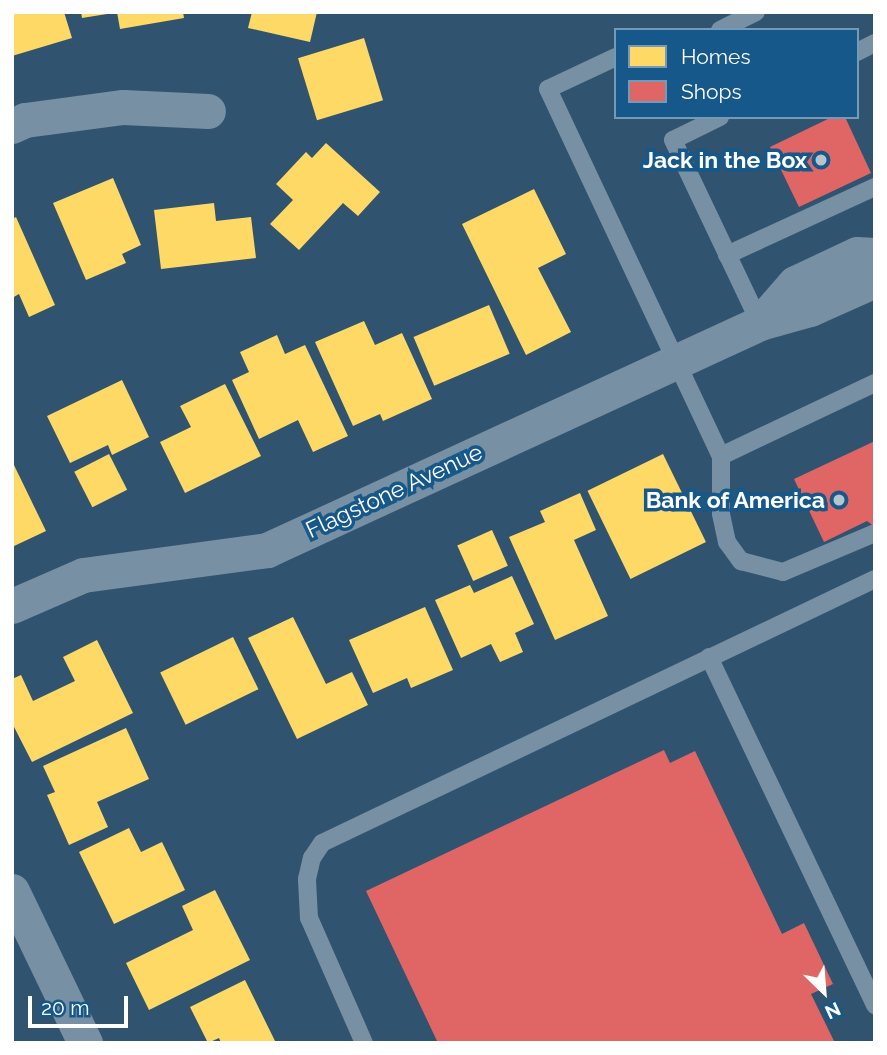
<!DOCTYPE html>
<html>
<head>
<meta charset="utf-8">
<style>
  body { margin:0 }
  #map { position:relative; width:887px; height:1055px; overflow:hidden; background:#30546f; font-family:Raleway,sans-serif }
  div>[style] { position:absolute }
  .homes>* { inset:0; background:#ffd966; transform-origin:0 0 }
  .shops>* { inset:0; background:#e06666 }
  .lane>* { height:18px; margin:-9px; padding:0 9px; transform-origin:9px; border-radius:9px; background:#7790a4 }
  .street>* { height:35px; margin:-17.5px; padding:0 17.5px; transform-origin:17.5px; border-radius:17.5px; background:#7790a4 }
  .dots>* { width:19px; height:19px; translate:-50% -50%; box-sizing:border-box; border:4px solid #165889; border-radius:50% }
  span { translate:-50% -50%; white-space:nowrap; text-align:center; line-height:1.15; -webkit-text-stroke:7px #165889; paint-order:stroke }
  .poi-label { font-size:23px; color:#fff; font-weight:700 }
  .right { translate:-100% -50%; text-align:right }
  .street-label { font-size:23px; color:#fff }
  .frame { position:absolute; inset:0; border:14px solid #fff; pointer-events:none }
  .legend { position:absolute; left:614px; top:28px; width:245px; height:91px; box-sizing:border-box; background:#165889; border:2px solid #739bb8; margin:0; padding:9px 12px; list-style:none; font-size:21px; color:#fff }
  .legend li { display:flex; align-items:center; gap:14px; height:35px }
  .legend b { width:35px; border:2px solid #739bb8 }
  .north { position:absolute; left:789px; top:957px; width:70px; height:70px; -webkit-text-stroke:5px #165889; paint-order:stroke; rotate:155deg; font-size:19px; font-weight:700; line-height:28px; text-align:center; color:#fff }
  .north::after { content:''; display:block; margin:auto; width:24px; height:32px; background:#fff; clip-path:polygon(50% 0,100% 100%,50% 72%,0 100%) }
  .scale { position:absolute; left:28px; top:996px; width:100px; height:32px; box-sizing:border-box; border:4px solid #fff; border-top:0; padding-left:9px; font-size:21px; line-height:24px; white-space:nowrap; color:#fff; -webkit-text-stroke:5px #165889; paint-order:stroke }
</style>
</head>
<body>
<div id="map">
  <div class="homes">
    <div style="clip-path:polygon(12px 12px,64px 12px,72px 38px,12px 56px)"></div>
    <div style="clip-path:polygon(81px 12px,107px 12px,107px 14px,82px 18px)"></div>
    <div style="clip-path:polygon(117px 12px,183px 12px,184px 18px,120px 29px)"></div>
    <div style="clip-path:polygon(252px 12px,317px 12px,310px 42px,248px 28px)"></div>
    <div style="left:364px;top:38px;width:65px;height:69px;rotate:73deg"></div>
    <div style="clip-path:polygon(326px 143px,380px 192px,358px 216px,343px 203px,299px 250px,270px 224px,293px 200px,276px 184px,306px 152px,312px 158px)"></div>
    <div style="clip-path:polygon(113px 178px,141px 245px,122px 254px,126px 263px,86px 280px,53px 203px)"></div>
    <div style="clip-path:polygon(534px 189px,566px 254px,538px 268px,571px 332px,526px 355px,462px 224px)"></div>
    <div style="clip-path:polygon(214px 203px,216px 221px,251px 217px,256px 258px,161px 269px,154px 210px)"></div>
    <div style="clip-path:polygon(16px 217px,55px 305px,29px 317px,19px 294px,12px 298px,12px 219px)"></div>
    <div style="left:489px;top:305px;width:53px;height:82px;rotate:67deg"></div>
    <div style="clip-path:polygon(364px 321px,375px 345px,402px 333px,432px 399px,383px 421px,380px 414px,353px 426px,315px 342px)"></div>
    <div style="clip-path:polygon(277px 335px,285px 354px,305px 345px,348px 436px,313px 452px,298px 420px,259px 439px,232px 380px,249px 372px,240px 352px)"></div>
    <div style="clip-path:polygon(122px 380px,149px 437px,112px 455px,108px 445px,70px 463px,47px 416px)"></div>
    <div style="clip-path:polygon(225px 384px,261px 456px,185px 493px,160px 442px,191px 427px,180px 406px)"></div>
    <div style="left:109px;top:454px;width:40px;height:39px;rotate:63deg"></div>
    <div style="left:663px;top:454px;width:98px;height:84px;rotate:64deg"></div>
    <div style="clip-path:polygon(12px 461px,46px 531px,12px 547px)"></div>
    <div style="clip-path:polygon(580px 493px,596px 530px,574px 540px,608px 616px,555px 640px,509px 537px,545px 522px,540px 511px)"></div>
    <div style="left:492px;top:530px;width:39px;height:38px;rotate:66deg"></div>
    <div style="clip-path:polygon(512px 576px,534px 624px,515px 633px,523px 652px,500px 662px,491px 644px,461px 658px,435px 600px,470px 585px,474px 593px)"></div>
    <div style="clip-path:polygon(425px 607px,453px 670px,411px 688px,407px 678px,373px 693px,349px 640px)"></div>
    <div style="clip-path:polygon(293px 617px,326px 684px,352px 672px,368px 705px,297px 739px,248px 638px)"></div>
    <div style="left:233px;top:637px;width:58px;height:81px;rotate:64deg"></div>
    <div style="clip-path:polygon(97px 640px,133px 713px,32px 762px,12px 723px,12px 679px,21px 675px,33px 701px,75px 681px,63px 657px)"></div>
    <div style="clip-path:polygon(126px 728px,149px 779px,97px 802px,108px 827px,69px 845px,47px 795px,55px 792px,43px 766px)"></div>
    <div style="clip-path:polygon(129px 828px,141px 852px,162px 842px,185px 890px,114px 924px,79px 852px)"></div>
    <div style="clip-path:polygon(215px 890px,250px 960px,149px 1010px,126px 963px,193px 930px,182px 906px)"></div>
    <div style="clip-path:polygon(245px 980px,276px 1043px,221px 1043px,219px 1038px,208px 1043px,190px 1007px)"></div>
  </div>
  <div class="shops">
    <div style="clip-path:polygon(832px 117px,845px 117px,871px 173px,799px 207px,770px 147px)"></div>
    <div style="clip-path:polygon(875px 441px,875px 527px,867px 521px,824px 542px,794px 479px)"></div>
    <div style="clip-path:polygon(664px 750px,670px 763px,695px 751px,782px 934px,804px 923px,833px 984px,811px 994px,835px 1043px,438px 1043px,366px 891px)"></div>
  </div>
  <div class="lane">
    <div style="left:720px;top:30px;width:40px;rotate:-26.6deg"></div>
    <div style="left:857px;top:52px;width:20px;rotate:-27deg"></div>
    <div style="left:616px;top:57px;width:75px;rotate:154.8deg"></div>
    <div style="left:548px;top:89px;width:406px;rotate:64.8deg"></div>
    <div style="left:721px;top:456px;width:170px;rotate:-25.4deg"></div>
    <div style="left:720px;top:117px;width:52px;rotate:153.9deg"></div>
    <div style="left:673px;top:140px;width:203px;rotate:64.6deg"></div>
    <div style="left:727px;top:255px;width:163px;rotate:-24.7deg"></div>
    <div style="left:721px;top:456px;width:58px;rotate:90deg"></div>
    <div style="left:721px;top:514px;width:29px;rotate:78deg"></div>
    <div style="left:727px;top:542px;width:24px;rotate:54deg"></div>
    <div style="left:741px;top:561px;width:43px;rotate:14.7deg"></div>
    <div style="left:783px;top:572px;width:100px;rotate:-23deg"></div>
    <div style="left:709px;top:657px;width:386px;rotate:64.5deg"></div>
    <div style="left:364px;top:1043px;width:137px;rotate:-113.7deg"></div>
    <div style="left:309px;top:918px;width:39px;rotate:-93deg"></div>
    <div style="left:307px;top:879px;width:22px;rotate:-77deg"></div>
    <div style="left:312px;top:858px;width:18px;rotate:-56deg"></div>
    <div style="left:322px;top:843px;width:613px;rotate:-25.52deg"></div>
  </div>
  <div class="street">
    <div style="left:12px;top:126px;width:14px;rotate:-25deg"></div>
    <div style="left:25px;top:120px;width:99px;rotate:-7.6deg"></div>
    <div style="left:123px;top:107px;width:85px;rotate:2.7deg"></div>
    <div style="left:760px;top:323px;width:53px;rotate:-48.8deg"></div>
    <div style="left:795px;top:283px;width:68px;rotate:-25.1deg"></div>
    <div style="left:857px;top:254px;width:18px;rotate:3deg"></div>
    <div style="left:12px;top:606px;width:77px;rotate:-23.6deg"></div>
    <div style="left:83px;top:575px;width:186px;rotate:-7.7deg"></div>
    <div style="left:267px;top:550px;width:543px;rotate:-24.72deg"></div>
    <div style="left:760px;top:323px;width:52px;rotate:-15.6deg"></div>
    <div style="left:810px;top:309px;width:71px;rotate:-24deg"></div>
    <div style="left:12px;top:891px;width:169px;rotate:64.3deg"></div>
  </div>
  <div class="dots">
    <div style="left:821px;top:160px;background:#b7c3cd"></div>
    <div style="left:839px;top:500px;background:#b7c3cd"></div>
  </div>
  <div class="poi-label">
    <span class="right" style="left:807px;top:160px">Jack in the Box</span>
    <span class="right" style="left:825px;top:500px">Bank of America</span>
  </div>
  <div class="street-label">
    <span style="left:394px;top:491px;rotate:-25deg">Flagstone Avenue</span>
  </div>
  <div class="frame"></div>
  <ul class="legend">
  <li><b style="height:19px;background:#ffd966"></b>Homes</li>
  <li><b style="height:19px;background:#e06666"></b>Shops</li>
  </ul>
  <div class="north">N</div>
  <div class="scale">20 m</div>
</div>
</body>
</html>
